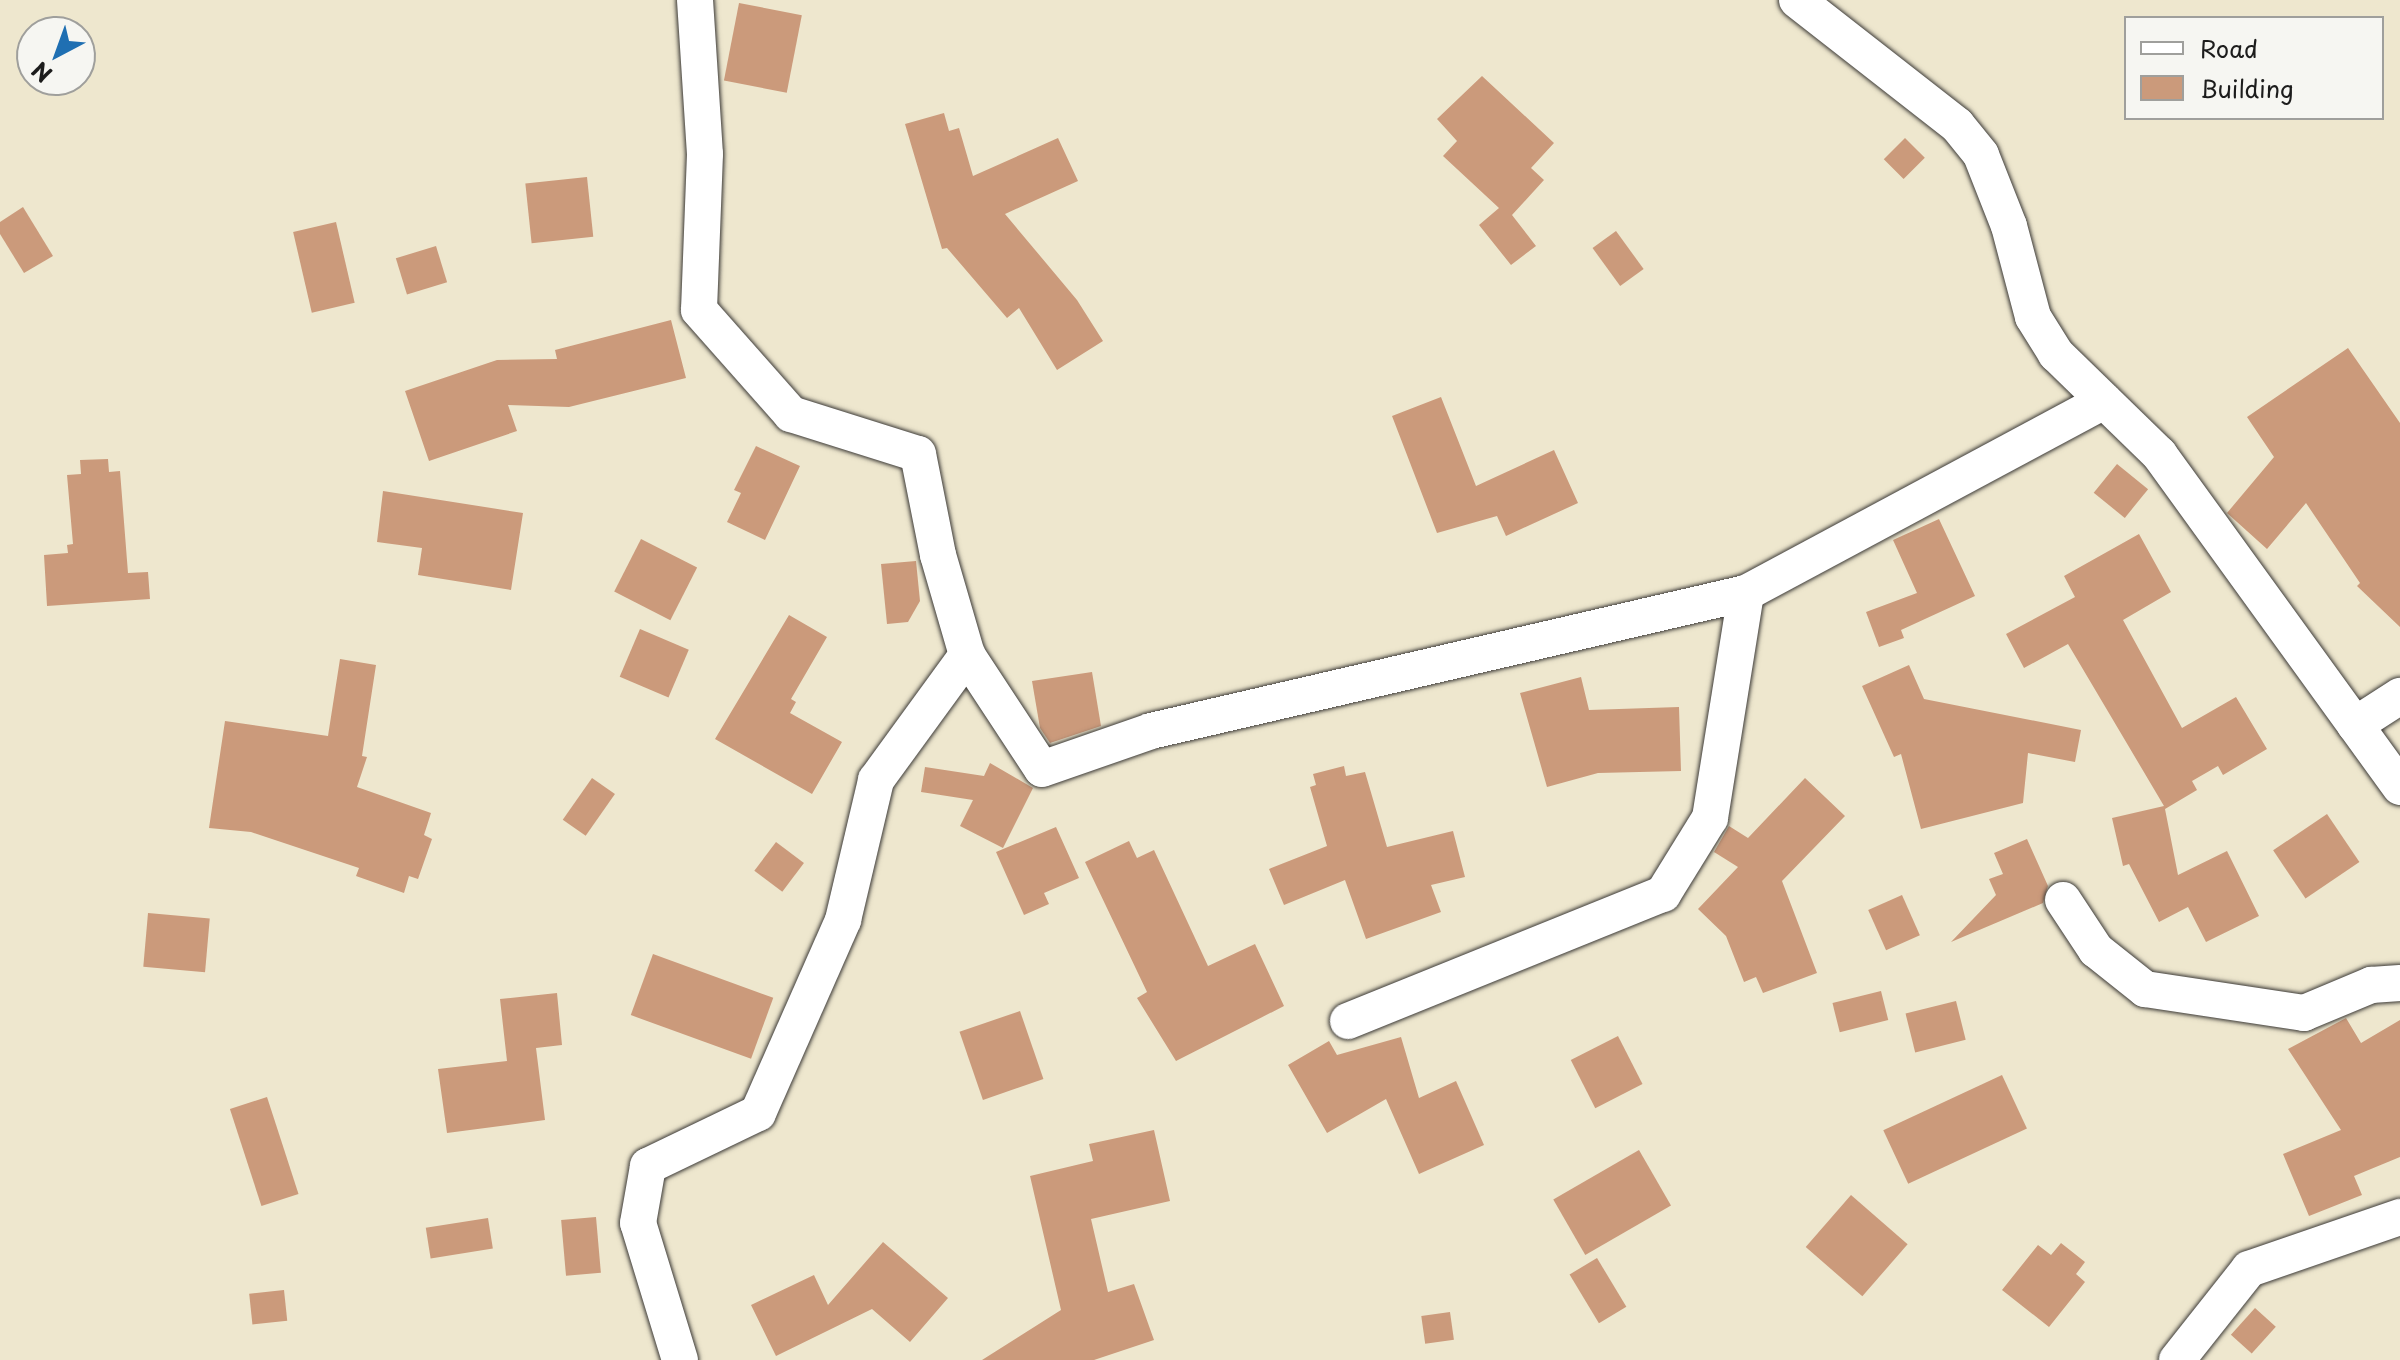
<!DOCTYPE html>
<html>
<head>
<meta charset="utf-8">
<style>
  body { margin:0 }
  #map { position:relative; width:2400px; height:1360px; overflow:hidden; background:#eee7ce; font-family:"Playpen Sans",sans-serif }
  div>[style] { position:absolute }
  .building>* { inset:0; background:#cb9a7b; transform-origin:0 0 }
  .roads { filter:drop-shadow(0 0 2px #3c3a37) drop-shadow(0 0 2px #3c3a37) }
  .minor>* { height:36px; margin:-18px; padding:0 18px; transform-origin:18px; border-radius:18px; background:#fff }
  span { translate:-50% -50%; white-space:nowrap; text-align:center; line-height:1.15; -webkit-text-stroke:6px #f6f6f2; paint-order:stroke }
  .legend { position:absolute; left:2124px; top:16px; width:260px; height:104px; box-sizing:border-box; background:#f6f6f2; border:2px solid #9f9f9c; margin:0; padding:10px 14px; list-style:none; font-size:24px; color:#1c1c1c }
  .legend li { display:flex; align-items:center; gap:16px; height:40px }
  .legend b { width:40px; border:2px solid #9f9f9c }
  .north { position:absolute; left:16px; top:16px; width:80px; height:80px; box-sizing:border-box; background:#f6f6f2; border:2px solid #9f9f9c; border-radius:50%; rotate:221deg; font-size:22px; font-weight:700; line-height:32px; text-align:center; color:#1c1c1c }
  .north::after { content:''; display:block; margin:auto; width:28px; height:36px; background:#1f6fb2; clip-path:polygon(50% 0,100% 100%,50% 72%,0 100%) }
</style>
</head>
<body>
<div id="map">
  <div class="building">
    <div style="left:739px;top:3px;width:64px;height:79px;rotate:11deg"></div>
    <div style="clip-path:polygon(1482px 76px,1554px 143px,1531px 168px,1544px 180px,1512px 215px,1536px 246px,1511px 265px,1479px 225px,1499px 208px,1443px 156px,1457px 141px,1437px 119px)"></div>
    <div style="clip-path:polygon(944px 113px,949px 131px,959px 128px,973px 176px,1058px 138px,1078px 181px,1005px 214px,1077px 300px,1103px 341px,1057px 370px,1019px 308px,1007px 318px,947px 248px,942px 249px,905px 124px)"></div>
    <div style="left:1905px;top:138px;width:28px;height:30px;rotate:45deg"></div>
    <div style="left:587px;top:177px;width:60px;height:62px;rotate:84deg"></div>
    <div style="clip-path:polygon(23px 207px,53px 256px,24px 273px,0 234px,0 222px)"></div>
    <div style="left:336px;top:222px;width:83px;height:44px;rotate:77deg"></div>
    <div style="left:1616px;top:231px;width:47px;height:29px;rotate:54deg"></div>
    <div style="left:436px;top:246px;width:38px;height:42px;rotate:73deg"></div>
    <div style="clip-path:polygon(671px 320px,686px 378px,569px 407px,508px 405px,517px 431px,429px 461px,405px 391px,497px 360px,557px 359px,555px 350px)"></div>
    <div style="clip-path:polygon(2348px 348px,2400px 423px,2400px 627px,2357px 586px,2360px 583px,2306px 503px,2267px 549px,2227px 513px,2274px 457px,2247px 417px)"></div>
    <div style="clip-path:polygon(1441px 397px,1476px 486px,1554px 450px,1578px 503px,1506px 536px,1497px 516px,1437px 533px,1392px 416px)"></div>
    <div style="clip-path:polygon(756px 446px,800px 466px,765px 540px,727px 522px,741px 493px,734px 490px)"></div>
    <div style="clip-path:polygon(108px 459px,109px 472px,120px 471px,128px 573px,148px 572px,150px 599px,47px 606px,44px 555px,68px 553px,67px 545px,73px 544px,67px 475px,81px 474px,80px 460px)"></div>
    <div style="left:2117px;top:464px;width:40px;height:37px;rotate:39deg"></div>
    <div style="clip-path:polygon(383px 491px,523px 513px,511px 590px,418px 575px,422px 548px,377px 542px)"></div>
    <div style="clip-path:polygon(1939px 519px,1975px 596px,1901px 630px,1904px 638px,1879px 647px,1866px 612px,1917px 593px,1893px 540px)"></div>
    <div style="clip-path:polygon(2139px 534px,2171px 592px,2123px 620px,2182px 728px,2236px 697px,2267px 749px,2223px 775px,2218px 766px,2192px 781px,2197px 790px,2165px 809px,2178px 875px,2227px 851px,2259px 916px,2206px 942px,2188px 907px,2159px 922px,2129px 864px,2123px 866px,2112px 818px,2164px 806px,2068px 644px,2024px 668px,2006px 634px,2075px 597px,2064px 576px)"></div>
    <div style="left:641px;top:539px;width:63px;height:59px;rotate:27deg"></div>
    <div style="clip-path:polygon(916px 561px,920px 601px,908px 622px,887px 624px,881px 564px)"></div>
    <div style="clip-path:polygon(789px 615px,827px 637px,791px 699px,796px 702px,790px 713px,842px 742px,812px 794px,715px 739px)"></div>
    <div style="left:640px;top:629px;width:53px;height:52px;rotate:23deg"></div>
    <div style="clip-path:polygon(340px 659px,376px 665px,362px 756px,367px 757px,357px 787px,431px 813px,424px 835px,432px 839px,418px 879px,409px 876px,404px 893px,356px 876px,359px 868px,251px 832px,209px 828px,225px 721px,328px 736px)"></div>
    <div style="clip-path:polygon(1909px 665px,1924px 699px,2081px 730px,2075px 762px,2028px 753px,2023px 803px,1921px 829px,1901px 754px,1894px 757px,1862px 686px)"></div>
    <div style="clip-path:polygon(1092px 672px,1101px 726px,1050px 743px,1040px 728px,1032px 681px)"></div>
    <div style="clip-path:polygon(1581px 677px,1589px 710px,1679px 707px,1681px 771px,1598px 773px,1547px 787px,1520px 693px)"></div>
    <div style="clip-path:polygon(990px 763px,1033px 788px,1003px 848px,960px 826px,973px 800px,921px 792px,925px 767px,984px 776px)"></div>
    <div style="clip-path:polygon(1344px 766px,1346px 776px,1365px 772px,1387px 847px,1453px 831px,1465px 877px,1431px 885px,1441px 912px,1366px 939px,1345px 880px,1284px 905px,1269px 869px,1327px 846px,1310px 787px,1316px 785px,1313px 774px)"></div>
    <div style="left:592px;top:778px;width:28px;height:51px;rotate:35deg"></div>
    <div style="clip-path:polygon(1805px 778px,1845px 816px,1782px 881px,1817px 973px,1763px 993px,1756px 977px,1744px 982px,1726px 936px,1698px 909px,1738px 867px,1714px 852px,1729px 826px,1748px 838px)"></div>
    <div style="left:2327px;top:814px;width:58px;height:65px;rotate:56deg"></div>
    <div style="clip-path:polygon(1056px 827px,1079px 878px,1044px 893px,1049px 904px,1024px 915px,996px 852px)"></div>
    <div style="clip-path:polygon(2027px 839px,2048px 886px,2043px 903px,1951px 942px,1996px 895px,1989px 879px,2003px 874px,1994px 853px)"></div>
    <div style="clip-path:polygon(1129px 841px,1137px 858px,1154px 850px,1208px 966px,1255px 944px,1284px 1006px,1176px 1061px,1137px 998px,1147px 992px,1085px 862px)"></div>
    <div style="left:776px;top:842px;width:35px;height:36px;rotate:37deg"></div>
    <div style="left:1902px;top:895px;width:44px;height:37px;rotate:66deg"></div>
    <div style="left:148px;top:913px;width:62px;height:54px;rotate:5deg"></div>
    <div style="left:653px;top:954px;width:128px;height:65px;rotate:20deg"></div>
    <div style="left:1881px;top:991px;width:30px;height:50px;rotate:76deg"></div>
    <div style="clip-path:polygon(557px 993px,562px 1045px,536px 1048px,545px 1120px,447px 1133px,438px 1069px,507px 1061px,500px 999px)"></div>
    <div style="left:1956px;top:1001px;width:40px;height:52px;rotate:76deg"></div>
    <div style="left:1020px;top:1011px;width:72px;height:64px;rotate:71deg"></div>
    <div style="clip-path:polygon(2346px 1018px,2361px 1043px,2400px 1020px,2400px 1157px,2354px 1176px,2362px 1195px,2309px 1216px,2283px 1154px,2341px 1130px,2288px 1049px)"></div>
    <div style="left:1618px;top:1036px;width:54px;height:53px;rotate:63deg"></div>
    <div style="clip-path:polygon(1401px 1037px,1419px 1098px,1456px 1081px,1484px 1145px,1419px 1174px,1386px 1099px,1327px 1133px,1288px 1065px,1329px 1041px,1337px 1055px)"></div>
    <div style="left:2002px;top:1075px;width:59px;height:131px;rotate:65deg"></div>
    <div style="left:267px;top:1097px;width:102px;height:39px;rotate:72deg"></div>
    <div style="clip-path:polygon(1154px 1130px,1170px 1201px,1091px 1219px,1108px 1292px,1134px 1284px,1154px 1340px,1094px 1360px,982px 1360px,1061px 1310px,1030px 1176px,1093px 1161px,1089px 1144px)"></div>
    <div style="left:1639px;top:1150px;width:64px;height:99px;rotate:60deg"></div>
    <div style="left:1851px;top:1195px;width:75px;height:69px;rotate:41deg"></div>
    <div style="left:596px;top:1217px;width:56px;height:35px;rotate:85deg"></div>
    <div style="left:488px;top:1218px;width:31px;height:63px;rotate:81deg"></div>
    <div style="clip-path:polygon(883px 1242px,948px 1298px,910px 1342px,872px 1309px,776px 1356px,751px 1305px,814px 1275px,828px 1305px)"></div>
    <div style="clip-path:polygon(2061px 1243px,2085px 1262px,2076px 1274px,2085px 1282px,2049px 1327px,2002px 1290px,2038px 1245px,2051px 1255px)"></div>
    <div style="left:1597px;top:1258px;width:57px;height:32px;rotate:59deg"></div>
    <div style="left:284px;top:1290px;width:31px;height:35px;rotate:84deg"></div>
    <div style="left:2255px;top:1308px;width:28px;height:36px;rotate:42deg"></div>
    <div style="left:1450px;top:1312px;width:28px;height:29px;rotate:82deg"></div>
  </div>
  <div class="roads">
    <div class="minor">
      <div style="left:695px;top:0;width:154px;rotate:86.3deg"></div>
      <div style="left:705px;top:154px;width:156px;rotate:92.2deg"></div>
      <div style="left:699px;top:310px;width:139px;rotate:48.5deg"></div>
      <div style="left:791px;top:414px;width:133px;rotate:17.5deg"></div>
      <div style="left:918px;top:454px;width:103px;rotate:78.8deg"></div>
      <div style="left:938px;top:555px;width:104px;rotate:73.8deg"></div>
      <div style="left:967px;top:655px;width:136px;rotate:56.7deg"></div>
      <div style="left:1042px;top:769px;width:115px;rotate:-19.2deg"></div>
      <div style="left:1151px;top:731px;width:611px;rotate:-13.06deg"></div>
      <div style="left:1746px;top:593px;width:406px;rotate:-28.2deg"></div>
      <div style="left:1797px;top:0;width:203px;rotate:38deg"></div>
      <div style="left:1957px;top:125px;width:38px;rotate:51deg"></div>
      <div style="left:1981px;top:155px;width:76px;rotate:68.5deg"></div>
      <div style="left:2009px;top:226px;width:94px;rotate:75.2deg"></div>
      <div style="left:2033px;top:317px;width:44px;rotate:58.1deg"></div>
      <div style="left:2056px;top:354px;width:144px;rotate:44.2deg"></div>
      <div style="left:2159px;top:454px;width:411px;rotate:54.1deg"></div>
      <div style="left:2355px;top:725px;width:54px;rotate:-32.8deg"></div>
      <div style="left:2063px;top:900px;width:60px;rotate:56.6deg"></div>
      <div style="left:2096px;top:950px;width:63px;rotate:38.5deg"></div>
      <div style="left:2145px;top:989px;width:161px;rotate:8.6deg"></div>
      <div style="left:2304px;top:1013px;width:73px;rotate:-22.7deg"></div>
      <div style="left:2371px;top:985px;width:29px;rotate:-4deg"></div>
      <div style="left:1348px;top:1021px;width:340px;rotate:-22deg"></div>
      <div style="left:1663px;top:894px;width:89px;rotate:-58.3deg"></div>
      <div style="left:1710px;top:818px;width:228px;rotate:-80.9deg"></div>
      <div style="left:680px;top:1360px;width:143px;rotate:-107deg"></div>
      <div style="left:638px;top:1223px;width:58px;rotate:-80deg"></div>
      <div style="left:648px;top:1166px;width:122px;rotate:-25.7deg"></div>
      <div style="left:758px;top:1113px;width:211px;rotate:-66.2deg"></div>
      <div style="left:843px;top:920px;width:144px;rotate:-76.7deg"></div>
      <div style="left:876px;top:780px;width:155px;rotate:-53.9deg"></div>
      <div style="left:2177px;top:1360px;width:116px;rotate:-51.6deg"></div>
      <div style="left:2249px;top:1269px;width:160px;rotate:-19deg"></div>
    </div>
  </div>
  <ul class="legend">
  <li><b style="height:10px;background:#fff"></b>Road</li>
  <li><b style="height:22px;background:#cb9a7b"></b>Building</li>
  </ul>
  <div class="north">N</div>
</div>
</body>
</html>
